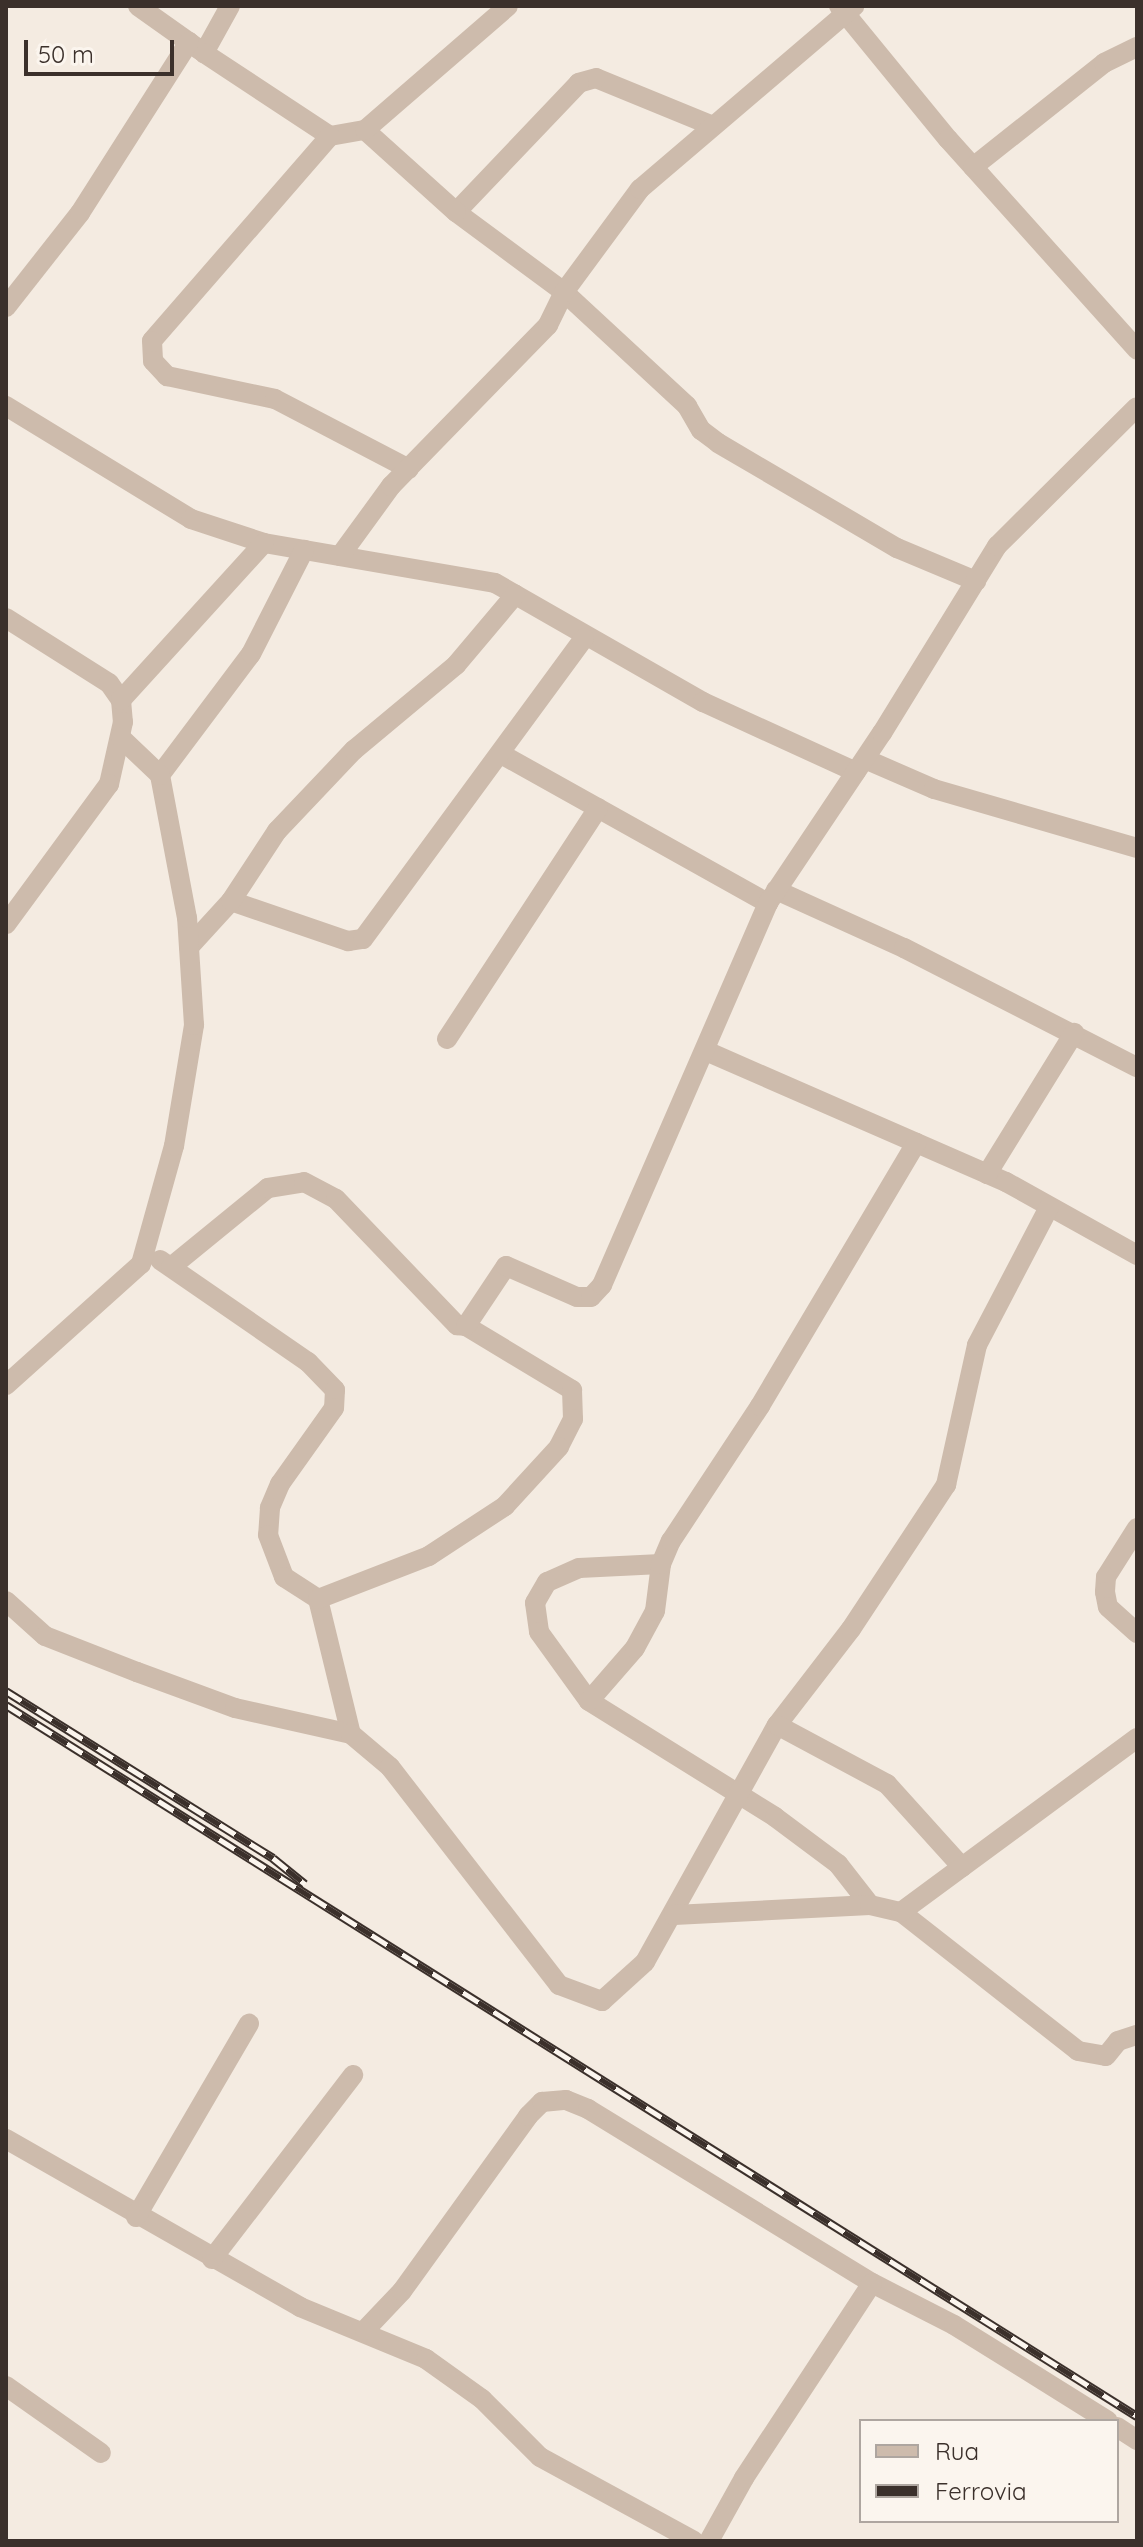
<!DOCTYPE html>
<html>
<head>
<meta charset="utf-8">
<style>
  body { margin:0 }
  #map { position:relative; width:1143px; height:2547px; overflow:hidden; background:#f4ebe1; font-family:Quicksand,sans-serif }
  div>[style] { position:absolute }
  .minor>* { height:20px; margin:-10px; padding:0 10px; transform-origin:10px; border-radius:10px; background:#cdbbac }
  .rail>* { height:9px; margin-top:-4.5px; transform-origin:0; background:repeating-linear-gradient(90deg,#fbf5ee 0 18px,#3b302b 0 36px); box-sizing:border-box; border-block:2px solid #3b302b }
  span { translate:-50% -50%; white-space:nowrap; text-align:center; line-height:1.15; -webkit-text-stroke:6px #fbf5ee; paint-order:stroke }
  .frame { position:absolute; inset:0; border:8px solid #3b302b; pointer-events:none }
  .legend { position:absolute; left:859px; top:2419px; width:260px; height:104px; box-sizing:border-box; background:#fbf5ee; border:2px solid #aea6a0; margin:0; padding:10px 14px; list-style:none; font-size:24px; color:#3b302b }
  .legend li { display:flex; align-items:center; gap:16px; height:40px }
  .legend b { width:40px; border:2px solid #aea6a0 }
  .scale { position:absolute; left:24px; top:40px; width:150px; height:36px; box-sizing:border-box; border:4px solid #3b302b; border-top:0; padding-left:10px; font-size:24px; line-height:28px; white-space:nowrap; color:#3b302b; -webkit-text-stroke:6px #fbf5ee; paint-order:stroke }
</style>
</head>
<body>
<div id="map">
  <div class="minor">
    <div style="left:138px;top:6px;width:76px;rotate:35.4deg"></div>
    <div style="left:230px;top:6px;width:54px;rotate:119deg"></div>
    <div style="left:204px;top:53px;width:151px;rotate:33.4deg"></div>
    <div style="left:330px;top:136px;width:36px;rotate:-10deg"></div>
    <div style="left:839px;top:6px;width:172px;rotate:50.7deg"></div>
    <div style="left:948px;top:139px;width:283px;rotate:48.1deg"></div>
    <div style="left:713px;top:126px;width:126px;rotate:-157.7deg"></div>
    <div style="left:596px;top:78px;width:18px;rotate:164deg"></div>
    <div style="left:579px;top:83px;width:178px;rotate:133.6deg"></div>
    <div style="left:456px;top:212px;width:134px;rotate:36.5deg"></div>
    <div style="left:564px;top:292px;width:168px;rotate:42.8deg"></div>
    <div style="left:687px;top:406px;width:28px;rotate:60deg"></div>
    <div style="left:701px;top:430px;width:21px;rotate:37deg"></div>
    <div style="left:718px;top:443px;width:208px;rotate:30.4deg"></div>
    <div style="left:897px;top:548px;width:86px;rotate:22.7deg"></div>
    <div style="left:330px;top:136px;width:271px;rotate:131deg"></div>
    <div style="left:152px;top:341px;width:20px;rotate:87deg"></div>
    <div style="left:153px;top:361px;width:21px;rotate:47deg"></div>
    <div style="left:167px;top:376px;width:110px;rotate:12deg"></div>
    <div style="left:275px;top:399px;width:151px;rotate:27.6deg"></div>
    <div style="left:973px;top:167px;width:167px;rotate:-38.4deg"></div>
    <div style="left:1104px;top:63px;width:37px;rotate:-26deg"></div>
    <div style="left:456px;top:212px;width:122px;rotate:-138deg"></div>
    <div style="left:365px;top:130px;width:189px;rotate:-40.9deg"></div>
    <div style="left:6px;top:307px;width:120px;rotate:-51.8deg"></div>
    <div style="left:80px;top:213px;width:203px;rotate:-57.5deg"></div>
    <div style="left:6px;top:406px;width:217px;rotate:31.4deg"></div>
    <div style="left:191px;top:519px;width:77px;rotate:18.2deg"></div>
    <div style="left:264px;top:543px;width:234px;rotate:9.8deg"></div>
    <div style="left:495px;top:583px;width:240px;rotate:29.8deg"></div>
    <div style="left:703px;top:702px;width:168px;rotate:24.6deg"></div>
    <div style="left:340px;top:556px;width:87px;rotate:-53.9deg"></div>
    <div style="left:391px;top:486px;width:225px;rotate:-45.7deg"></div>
    <div style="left:548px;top:325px;width:37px;rotate:-64deg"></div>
    <div style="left:564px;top:292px;width:128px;rotate:-53.6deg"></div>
    <div style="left:640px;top:189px;width:282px;rotate:-40.5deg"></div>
    <div style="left:6px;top:618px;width:122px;rotate:32.3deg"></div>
    <div style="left:109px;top:683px;width:21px;rotate:55deg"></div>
    <div style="left:121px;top:700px;width:22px;rotate:85deg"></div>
    <div style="left:123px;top:722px;width:64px;rotate:102.7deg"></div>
    <div style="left:109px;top:784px;width:174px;rotate:126.3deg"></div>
    <div style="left:121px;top:700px;width:212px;rotate:-47.7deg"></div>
    <div style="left:501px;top:754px;width:306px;rotate:29.2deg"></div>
    <div style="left:865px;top:759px;width:75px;rotate:23.5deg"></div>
    <div style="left:934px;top:789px;width:211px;rotate:16.2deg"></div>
    <div style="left:160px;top:775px;width:151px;rotate:-53.1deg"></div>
    <div style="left:251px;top:654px;width:117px;rotate:-63deg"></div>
    <div style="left:776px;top:890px;width:141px;rotate:24.4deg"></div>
    <div style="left:904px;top:948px;width:262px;rotate:27.1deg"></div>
    <div style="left:231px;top:901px;width:124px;rotate:18.9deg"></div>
    <div style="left:348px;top:941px;width:15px;rotate:-8deg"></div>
    <div style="left:363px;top:939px;width:373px;rotate:-53.7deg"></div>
    <div style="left:189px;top:947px;width:62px;rotate:-47.6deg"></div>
    <div style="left:231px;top:901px;width:84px;rotate:-56.7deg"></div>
    <div style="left:277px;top:831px;width:112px;rotate:-46.5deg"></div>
    <div style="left:354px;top:750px;width:133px;rotate:-39.8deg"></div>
    <div style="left:456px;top:665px;width:92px;rotate:-49.9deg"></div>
    <div style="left:447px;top:1039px;width:276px;rotate:-56.8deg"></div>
    <div style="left:706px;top:1051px;width:327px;rotate:23.6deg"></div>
    <div style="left:1006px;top:1182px;width:150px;rotate:29.1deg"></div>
    <div style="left:987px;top:1174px;width:166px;rotate:-58.3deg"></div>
    <div style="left:160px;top:1260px;width:180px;rotate:34.6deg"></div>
    <div style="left:308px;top:1362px;width:39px;rotate:46deg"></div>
    <div style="left:335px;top:1390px;width:18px;rotate:93deg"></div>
    <div style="left:334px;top:1408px;width:93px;rotate:125.4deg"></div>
    <div style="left:280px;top:1484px;width:26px;rotate:113deg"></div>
    <div style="left:270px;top:1508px;width:27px;rotate:94deg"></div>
    <div style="left:268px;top:1535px;width:45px;rotate:69.1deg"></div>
    <div style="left:284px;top:1577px;width:40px;rotate:32.9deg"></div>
    <div style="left:318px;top:1599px;width:139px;rotate:76.3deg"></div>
    <div style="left:171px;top:1267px;width:125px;rotate:-39.2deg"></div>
    <div style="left:268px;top:1188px;width:36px;rotate:-9deg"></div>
    <div style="left:304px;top:1182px;width:36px;rotate:28deg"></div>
    <div style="left:336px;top:1199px;width:175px;rotate:46.2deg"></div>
    <div style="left:457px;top:1325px;width:9px;rotate:6deg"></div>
    <div style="left:466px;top:1326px;width:124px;rotate:31.1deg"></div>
    <div style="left:572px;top:1390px;width:29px;rotate:88deg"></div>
    <div style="left:573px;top:1419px;width:31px;rotate:117deg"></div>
    <div style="left:559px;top:1447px;width:80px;rotate:132.5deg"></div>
    <div style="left:505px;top:1506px;width:91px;rotate:146.7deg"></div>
    <div style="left:429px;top:1556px;width:119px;rotate:158.8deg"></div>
    <div style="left:466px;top:1326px;width:72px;rotate:-56.3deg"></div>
    <div style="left:506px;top:1266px;width:77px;rotate:23.6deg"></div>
    <div style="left:577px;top:1297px;width:14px"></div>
    <div style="left:591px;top:1297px;width:16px;rotate:-47deg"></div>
    <div style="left:602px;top:1285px;width:417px;rotate:-66.5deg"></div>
    <div style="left:768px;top:903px;width:205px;rotate:-56.2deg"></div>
    <div style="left:882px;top:733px;width:220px;rotate:-58.4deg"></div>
    <div style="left:997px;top:546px;width:197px;rotate:-44.8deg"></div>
    <div style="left:6px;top:1385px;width:181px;rotate:-41.9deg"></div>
    <div style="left:141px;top:1264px;width:123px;rotate:-74.4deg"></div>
    <div style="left:174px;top:1146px;width:123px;rotate:-80.6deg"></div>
    <div style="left:194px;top:1025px;width:107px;rotate:-93.7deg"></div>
    <div style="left:187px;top:918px;width:146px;rotate:-100.7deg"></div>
    <div style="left:160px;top:775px;width:54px;rotate:-136.5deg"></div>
    <div style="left:1137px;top:1528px;width:58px;rotate:122.3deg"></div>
    <div style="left:1106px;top:1577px;width:15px;rotate:94deg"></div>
    <div style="left:1105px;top:1592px;width:15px;rotate:79deg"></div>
    <div style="left:1108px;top:1607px;width:39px;rotate:42deg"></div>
    <div style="left:661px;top:1564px;width:82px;rotate:177.2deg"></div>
    <div style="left:579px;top:1568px;width:35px;rotate:156deg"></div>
    <div style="left:547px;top:1582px;width:24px;rotate:120deg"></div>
    <div style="left:535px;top:1603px;width:29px;rotate:82deg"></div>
    <div style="left:539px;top:1632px;width:85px;rotate:54.1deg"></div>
    <div style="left:589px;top:1701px;width:219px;rotate:31.9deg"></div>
    <div style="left:775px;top:1817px;width:79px;rotate:36.7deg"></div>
    <div style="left:838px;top:1864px;width:52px;rotate:52deg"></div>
    <div style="left:6px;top:1601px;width:52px;rotate:41.9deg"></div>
    <div style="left:45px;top:1636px;width:99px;rotate:21.4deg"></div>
    <div style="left:137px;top:1672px;width:104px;rotate:20.2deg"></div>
    <div style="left:235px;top:1708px;width:119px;rotate:12.6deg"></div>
    <div style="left:351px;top:1734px;width:51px;rotate:40.2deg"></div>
    <div style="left:390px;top:1767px;width:276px;rotate:52.2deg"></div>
    <div style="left:559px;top:1985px;width:46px;rotate:20.4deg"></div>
    <div style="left:602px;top:2001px;width:58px;rotate:-42.2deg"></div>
    <div style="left:645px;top:1962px;width:271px;rotate:-60.9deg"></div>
    <div style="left:777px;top:1725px;width:121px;rotate:-52.4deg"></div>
    <div style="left:851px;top:1629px;width:173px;rotate:-56.6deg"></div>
    <div style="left:946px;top:1485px;width:143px;rotate:-77.5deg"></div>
    <div style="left:977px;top:1345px;width:156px;rotate:-62.4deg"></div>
    <div style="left:589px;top:1701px;width:70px;rotate:-49deg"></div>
    <div style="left:635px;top:1648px;width:42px;rotate:-61.6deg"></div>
    <div style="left:655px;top:1611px;width:47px;rotate:-82.7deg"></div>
    <div style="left:661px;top:1564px;width:25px;rotate:-67deg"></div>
    <div style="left:671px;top:1541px;width:162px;rotate:-56.6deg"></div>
    <div style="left:760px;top:1406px;width:306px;rotate:-59.3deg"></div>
    <div style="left:777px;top:1725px;width:125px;rotate:28.2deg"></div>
    <div style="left:887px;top:1784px;width:112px;rotate:47.9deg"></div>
    <div style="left:901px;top:1912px;width:225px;rotate:38.1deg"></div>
    <div style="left:1078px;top:2051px;width:28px;rotate:10deg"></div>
    <div style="left:1106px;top:2056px;width:19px;rotate:-51deg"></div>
    <div style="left:1118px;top:2041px;width:20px;rotate:-18deg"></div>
    <div style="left:674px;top:1915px;width:196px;rotate:-2.9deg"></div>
    <div style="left:870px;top:1905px;width:32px;rotate:13deg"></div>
    <div style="left:901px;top:1912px;width:293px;rotate:-36.4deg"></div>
    <div style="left:6px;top:2139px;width:339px;rotate:29.7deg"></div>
    <div style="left:300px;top:2307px;width:136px;rotate:22.4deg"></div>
    <div style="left:426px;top:2359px;width:69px;rotate:35.5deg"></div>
    <div style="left:482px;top:2399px;width:82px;rotate:45deg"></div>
    <div style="left:540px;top:2457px;width:175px;rotate:28.6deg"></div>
    <div style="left:136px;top:2217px;width:224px;rotate:-59.7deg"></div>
    <div style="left:212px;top:2259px;width:232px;rotate:-52.5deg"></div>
    <div style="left:365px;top:2330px;width:54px;rotate:-46.5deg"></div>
    <div style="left:402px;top:2291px;width:216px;rotate:-54.2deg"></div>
    <div style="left:528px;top:2116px;width:20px;rotate:-45deg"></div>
    <div style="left:542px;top:2102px;width:24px;rotate:-5deg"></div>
    <div style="left:566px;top:2100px;width:24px;rotate:22deg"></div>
    <div style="left:588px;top:2109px;width:333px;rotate:31.5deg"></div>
    <div style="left:872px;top:2283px;width:92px;rotate:27.1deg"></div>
    <div style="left:954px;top:2325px;width:181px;rotate:31.9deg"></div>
    <div style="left:6px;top:2386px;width:116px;rotate:35.2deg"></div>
    <div style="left:1117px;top:2427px;width:24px;rotate:33deg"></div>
    <div style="left:709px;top:2541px;width:72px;rotate:-60.9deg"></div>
    <div style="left:744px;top:2478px;width:233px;rotate:-56.7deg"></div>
  </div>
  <div class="rail">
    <div style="left:6px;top:1691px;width:315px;rotate:32deg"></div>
    <div style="left:273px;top:1858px;width:41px;rotate:39.1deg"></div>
    <div style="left:6px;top:1705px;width:1336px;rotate:32.16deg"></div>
  </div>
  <div class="frame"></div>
  <ul class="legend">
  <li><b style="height:10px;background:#cdbbac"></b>Rua</li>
  <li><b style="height:10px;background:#3b302b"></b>Ferrovia</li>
  </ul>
  <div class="scale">50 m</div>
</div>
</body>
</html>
